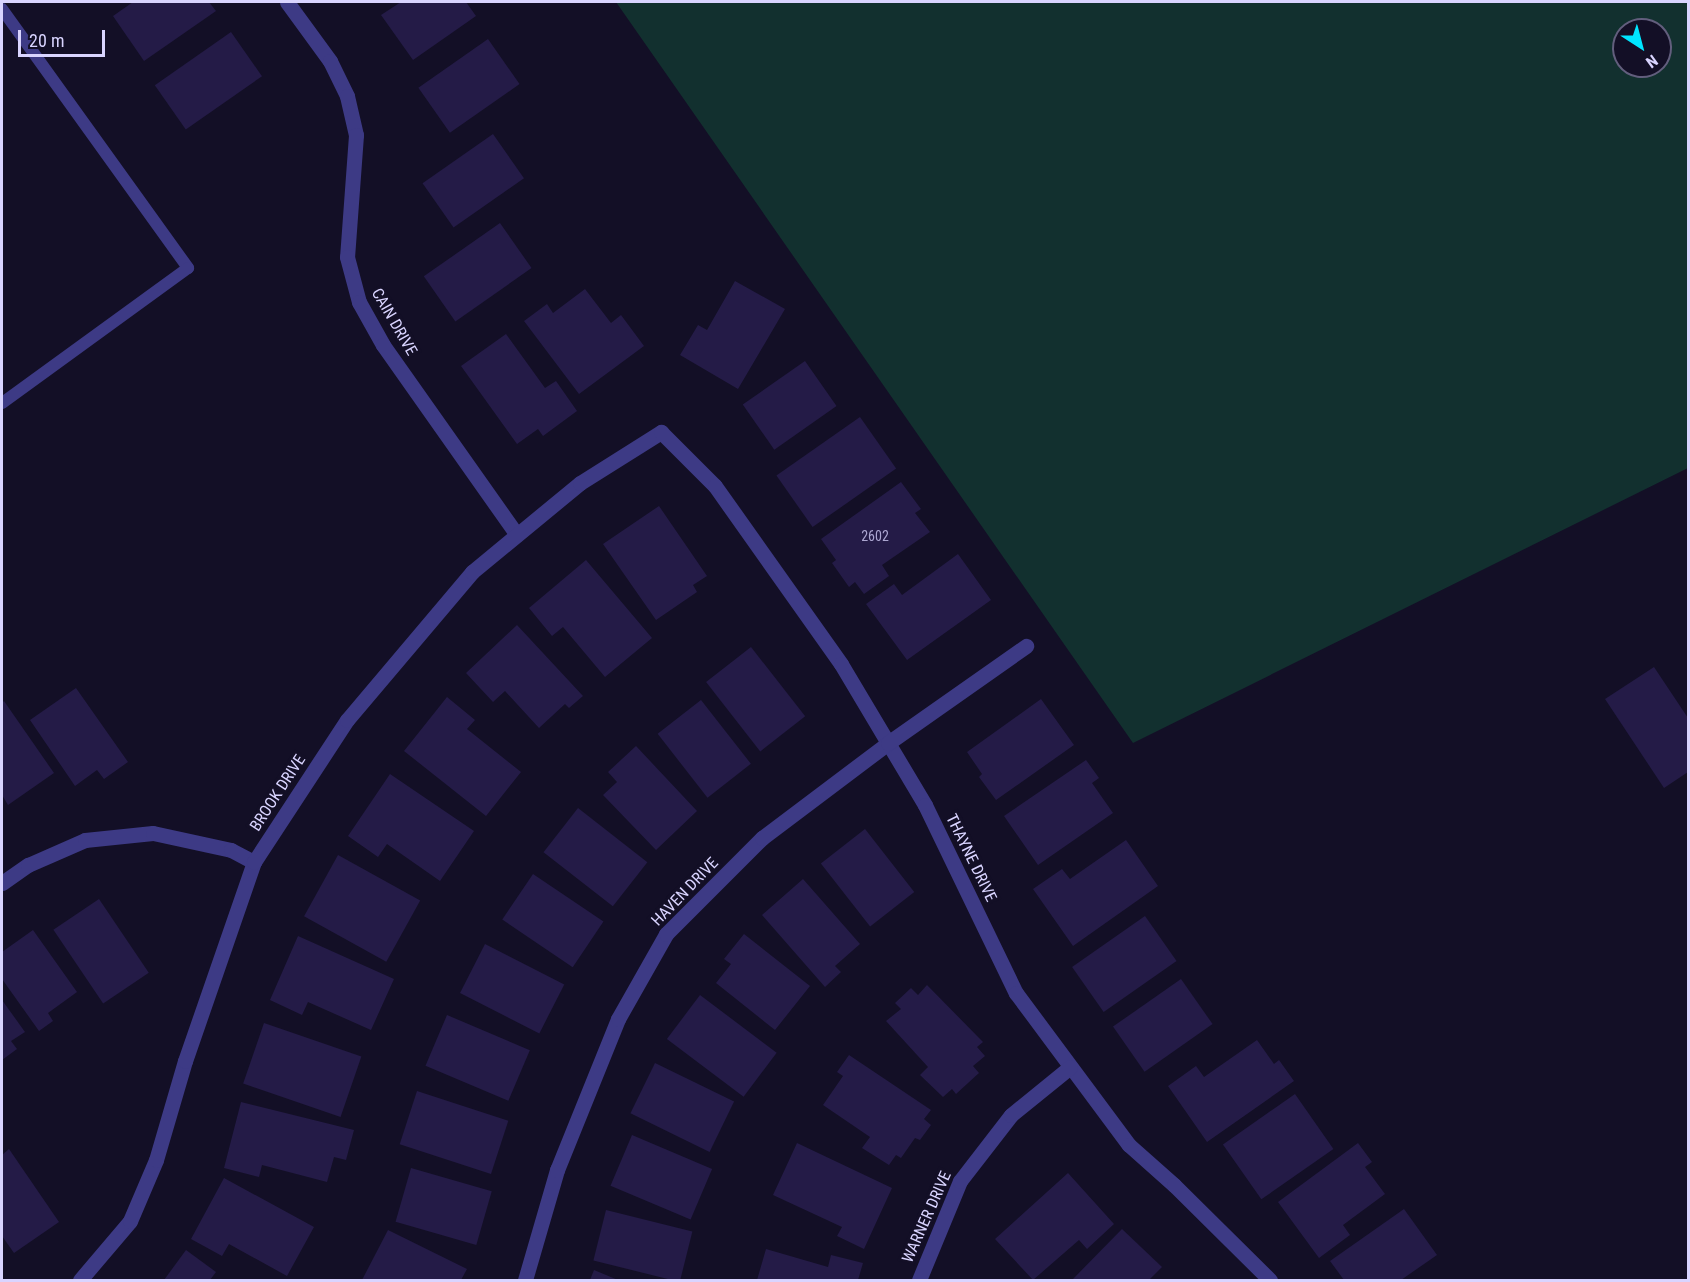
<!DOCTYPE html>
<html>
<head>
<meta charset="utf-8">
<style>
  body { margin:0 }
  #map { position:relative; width:1690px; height:1282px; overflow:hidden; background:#130f26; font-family:"Roboto Condensed",sans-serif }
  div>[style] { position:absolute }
  .green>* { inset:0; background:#12302f }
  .building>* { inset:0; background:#241b47; transform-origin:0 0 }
  .lane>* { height:12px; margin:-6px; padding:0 6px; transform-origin:6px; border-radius:6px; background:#3d3a85 }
  .street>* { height:15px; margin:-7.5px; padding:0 7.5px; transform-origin:7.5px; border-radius:7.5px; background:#3d3a85 }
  span { translate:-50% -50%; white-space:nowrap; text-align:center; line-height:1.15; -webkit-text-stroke:6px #130f26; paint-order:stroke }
  .number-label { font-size:14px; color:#aca6d1 }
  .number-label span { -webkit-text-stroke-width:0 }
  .street-label { font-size:16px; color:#d9d4ff }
  .frame { position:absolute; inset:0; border:3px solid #d9d4ff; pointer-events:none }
  .north { position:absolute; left:1612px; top:18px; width:60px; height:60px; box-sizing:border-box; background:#130f26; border:2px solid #625e7d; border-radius:50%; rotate:144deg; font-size:16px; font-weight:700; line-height:24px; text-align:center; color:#d9d4ff }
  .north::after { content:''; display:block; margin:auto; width:21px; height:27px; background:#00e5ff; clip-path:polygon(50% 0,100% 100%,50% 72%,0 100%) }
  .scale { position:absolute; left:18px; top:30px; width:87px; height:27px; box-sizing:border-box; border:3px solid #d9d4ff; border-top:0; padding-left:8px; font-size:18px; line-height:21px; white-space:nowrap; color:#d9d4ff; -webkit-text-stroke:4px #130f26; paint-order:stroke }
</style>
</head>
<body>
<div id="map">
  <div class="green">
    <div style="clip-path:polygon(evenodd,616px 2px,1688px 2px,1688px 468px,1133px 743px,616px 2px,1624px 30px,1660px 30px,1660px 66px,1624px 66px,1624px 30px)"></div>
  </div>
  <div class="building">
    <div style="clip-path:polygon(133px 2px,209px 2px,216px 11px,144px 61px,113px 16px)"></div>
    <div style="clip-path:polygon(401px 2px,466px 2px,476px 16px,413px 60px,381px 15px)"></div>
    <div style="left:231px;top:32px;width:54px;height:93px;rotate:55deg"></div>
    <div style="left:488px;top:39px;width:55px;height:85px;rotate:55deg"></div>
    <div style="left:493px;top:134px;width:54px;height:86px;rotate:55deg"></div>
    <div style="left:500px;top:223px;width:55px;height:93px;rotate:55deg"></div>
    <div style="clip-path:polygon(735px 281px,785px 309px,738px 389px,680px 355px,698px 325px,707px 330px)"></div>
    <div style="clip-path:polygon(585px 289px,611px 323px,621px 315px,644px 346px,579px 394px,524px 321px,547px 304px,553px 313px)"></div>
    <div style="clip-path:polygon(506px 334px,545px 388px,556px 381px,577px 411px,543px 436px,538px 429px,517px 444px,461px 366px)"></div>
    <div style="left:805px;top:361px;width:55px;height:76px;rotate:55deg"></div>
    <div style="left:860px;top:417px;width:63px;height:102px;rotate:55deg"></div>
    <div style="clip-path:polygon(901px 482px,921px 509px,915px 513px,930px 532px,882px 565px,889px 576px,864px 594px,855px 582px,849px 587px,832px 563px,836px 560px,821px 539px)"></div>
    <div style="clip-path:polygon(659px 506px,707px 576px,693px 585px,697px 592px,656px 620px,603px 544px)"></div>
    <div style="clip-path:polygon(958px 554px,991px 600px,907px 660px,866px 604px,894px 584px,902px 595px)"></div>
    <div style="clip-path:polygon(586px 560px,652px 638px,605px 677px,563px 627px,552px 636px,529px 608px)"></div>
    <div style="clip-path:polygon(517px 625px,583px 696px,569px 708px,565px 704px,539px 728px,505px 691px,493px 702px,466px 673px)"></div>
    <div style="left:751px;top:647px;width:88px;height:57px;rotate:52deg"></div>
    <div style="clip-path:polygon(1654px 667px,1688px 718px,1688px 772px,1664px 788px,1605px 699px)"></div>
    <div style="clip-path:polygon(76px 688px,128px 762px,104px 779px,97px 770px,75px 786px,30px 720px)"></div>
    <div style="clip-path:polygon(447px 697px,475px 720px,467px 729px,521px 772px,486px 816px,404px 751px)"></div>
    <div style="clip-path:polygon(1041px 699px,1074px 745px,996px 800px,979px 777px,982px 774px,967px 752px)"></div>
    <div style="left:701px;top:700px;width:81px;height:55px;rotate:52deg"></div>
    <div style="clip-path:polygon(4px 701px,54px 773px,8px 805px,2px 795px,2px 703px)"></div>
    <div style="clip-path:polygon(636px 746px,697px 811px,656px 850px,603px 795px,617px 782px,608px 772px)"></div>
    <div style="clip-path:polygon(1086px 760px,1099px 778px,1092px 783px,1113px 813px,1038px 865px,1004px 816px)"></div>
    <div style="clip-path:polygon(390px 774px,474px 831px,440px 881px,387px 844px,378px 857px,348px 836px)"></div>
    <div style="left:578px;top:808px;width:88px;height:56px;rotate:38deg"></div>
    <div style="left:865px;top:829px;width:80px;height:56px;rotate:52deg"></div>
    <div style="clip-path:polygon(1126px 840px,1158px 886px,1073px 946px,1033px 889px,1062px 869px,1070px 879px)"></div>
    <div style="left:338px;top:855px;width:94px;height:70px;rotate:29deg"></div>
    <div style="left:533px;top:874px;width:85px;height:55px;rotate:34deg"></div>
    <div style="clip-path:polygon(803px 879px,860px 944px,835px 966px,841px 972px,825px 987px,762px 915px)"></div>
    <div style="left:99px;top:899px;width:89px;height:55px;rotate:56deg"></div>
    <div style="left:1145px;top:916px;width:55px;height:89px;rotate:55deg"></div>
    <div style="clip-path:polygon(33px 930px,77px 992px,48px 1013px,53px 1021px,39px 1031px,2px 979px,2px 952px)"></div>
    <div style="clip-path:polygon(744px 934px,810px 986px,775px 1030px,716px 983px,731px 964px,724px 959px)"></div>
    <div style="clip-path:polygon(298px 936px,394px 979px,371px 1030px,308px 1002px,302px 1015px,270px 1000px)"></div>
    <div style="left:485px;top:944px;width:89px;height:55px;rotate:27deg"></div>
    <div style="left:1181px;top:979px;width:55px;height:83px;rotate:55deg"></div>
    <div style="clip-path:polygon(927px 985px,983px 1042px,977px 1047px,985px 1056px,973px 1066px,979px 1073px,956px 1094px,952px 1089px,943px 1097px,920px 1075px,928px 1067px,886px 1021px,901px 1009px,895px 1003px,911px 988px,918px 995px)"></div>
    <div style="left:700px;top:995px;width:96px;height:55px;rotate:37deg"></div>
    <div style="clip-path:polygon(2px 1000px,25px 1032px,11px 1041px,17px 1049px,2px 1060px)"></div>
    <div style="left:447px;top:1015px;width:90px;height:55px;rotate:23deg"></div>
    <div style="left:264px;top:1023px;width:103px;height:64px;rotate:19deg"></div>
    <div style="clip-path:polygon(1257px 1040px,1274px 1064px,1279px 1060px,1294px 1081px,1207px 1142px,1168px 1086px,1196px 1066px,1204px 1077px)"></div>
    <div style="clip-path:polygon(849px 1055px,931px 1110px,924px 1119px,931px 1125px,920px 1140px,915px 1138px,901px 1158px,896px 1155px,889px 1165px,862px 1148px,870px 1137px,823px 1105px,843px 1076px,837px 1072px)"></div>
    <div style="left:655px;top:1063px;width:88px;height:56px;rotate:26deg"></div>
    <div style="left:417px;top:1091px;width:96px;height:56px;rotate:18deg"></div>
    <div style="left:1295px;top:1094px;width:67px;height:88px;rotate:55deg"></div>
    <div style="clip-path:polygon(241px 1102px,354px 1130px,346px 1160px,334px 1157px,327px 1182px,262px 1165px,259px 1177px,224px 1168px)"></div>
    <div style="left:632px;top:1135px;width:87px;height:55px;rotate:23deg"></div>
    <div style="clip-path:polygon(797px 1143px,892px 1188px,864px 1249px,837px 1236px,842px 1227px,773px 1195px)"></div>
    <div style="clip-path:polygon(1358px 1143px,1372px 1162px,1365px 1167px,1385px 1194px,1343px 1225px,1350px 1235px,1319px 1258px,1278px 1202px)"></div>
    <div style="clip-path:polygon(9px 1149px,59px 1222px,14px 1253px,2px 1236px,2px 1155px)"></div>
    <div style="left:411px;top:1168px;width:84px;height:56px;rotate:16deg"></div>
    <div style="clip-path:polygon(1068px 1173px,1114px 1224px,1087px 1249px,1079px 1240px,1033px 1280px,995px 1239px)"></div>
    <div style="clip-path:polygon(224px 1178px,314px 1227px,287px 1276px,229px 1244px,222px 1256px,191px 1239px)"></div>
    <div style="clip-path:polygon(1404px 1209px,1437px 1255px,1401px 1280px,1344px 1280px,1330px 1261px)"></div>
    <div style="left:606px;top:1210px;width:89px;height:52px;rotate:14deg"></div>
    <div style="clip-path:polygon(1122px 1229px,1162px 1267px,1149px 1280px,1072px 1280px)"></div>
    <div style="clip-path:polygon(388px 1230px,467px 1269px,461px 1280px,362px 1280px)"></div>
    <div style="clip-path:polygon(766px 1249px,828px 1267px,831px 1255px,863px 1263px,858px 1280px,757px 1280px)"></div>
    <div style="clip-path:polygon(186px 1250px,216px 1272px,210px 1280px,164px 1280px)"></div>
    <div style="clip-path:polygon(594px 1270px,618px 1280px,590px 1280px)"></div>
  </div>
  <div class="lane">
    <div style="left:2px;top:9px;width:319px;rotate:54.3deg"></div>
    <div style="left:188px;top:268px;width:230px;rotate:144deg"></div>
  </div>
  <div class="street">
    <div style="left:287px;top:2px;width:73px;rotate:53.9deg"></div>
    <div style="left:330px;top:61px;width:39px;rotate:64deg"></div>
    <div style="left:347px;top:96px;width:40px;rotate:77deg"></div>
    <div style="left:356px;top:135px;width:122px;rotate:94.2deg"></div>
    <div style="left:347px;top:257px;width:47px;rotate:75.1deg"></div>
    <div style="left:359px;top:302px;width:49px;rotate:60.8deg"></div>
    <div style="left:383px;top:345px;width:232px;rotate:54.8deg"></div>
    <div style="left:2px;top:883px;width:32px;rotate:-35deg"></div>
    <div style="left:28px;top:865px;width:62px;rotate:-23.7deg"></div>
    <div style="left:85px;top:840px;width:68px;rotate:-5.9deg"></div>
    <div style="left:153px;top:833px;width:80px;rotate:12.3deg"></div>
    <div style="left:231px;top:850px;width:26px;rotate:28deg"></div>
    <div style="left:80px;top:1280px;width:77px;rotate:-49.7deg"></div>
    <div style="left:130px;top:1221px;width:66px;rotate:-66.9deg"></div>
    <div style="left:156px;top:1160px;width:103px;rotate:-73.7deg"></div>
    <div style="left:185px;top:1061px;width:211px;rotate:-70.9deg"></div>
    <div style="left:254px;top:862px;width:170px;rotate:-56.8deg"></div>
    <div style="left:347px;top:720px;width:194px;rotate:-49.8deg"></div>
    <div style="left:472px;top:572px;width:140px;rotate:-39.5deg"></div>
    <div style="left:580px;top:483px;width:96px;rotate:-32.2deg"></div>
    <div style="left:661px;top:432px;width:76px;rotate:45deg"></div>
    <div style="left:715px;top:486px;width:218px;rotate:54.7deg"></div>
    <div style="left:841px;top:664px;width:164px;rotate:59.2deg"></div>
    <div style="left:925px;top:805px;width:209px;rotate:64.2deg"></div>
    <div style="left:1016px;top:993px;width:189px;rotate:53.4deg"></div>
    <div style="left:1129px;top:1145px;width:60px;rotate:41.6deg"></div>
    <div style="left:1174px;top:1185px;width:135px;rotate:44.7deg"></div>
    <div style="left:525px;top:1280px;width:115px;rotate:-73.8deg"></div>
    <div style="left:557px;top:1170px;width:163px;rotate:-68deg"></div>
    <div style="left:618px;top:1019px;width:98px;rotate:-60.5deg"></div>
    <div style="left:666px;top:934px;width:136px;rotate:-45deg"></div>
    <div style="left:762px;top:838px;width:158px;rotate:-37deg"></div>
    <div style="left:888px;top:743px;width:169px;rotate:-35.1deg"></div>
    <div style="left:919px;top:1280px;width:107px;rotate:-67.5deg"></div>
    <div style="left:960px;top:1181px;width:83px;rotate:-52.3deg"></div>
    <div style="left:1011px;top:1115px;width:76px;rotate:-39.1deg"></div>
  </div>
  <div class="number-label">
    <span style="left:875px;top:536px">2602</span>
  </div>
  <div class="street-label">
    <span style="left:394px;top:322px;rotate:60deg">CAIN DRIVE</span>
    <span style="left:278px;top:793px;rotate:-57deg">BROOK DRIVE</span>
    <span style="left:971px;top:858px;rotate:64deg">THAYNE DRIVE</span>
    <span style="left:685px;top:892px;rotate:-46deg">HAVEN DRIVE</span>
    <span style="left:927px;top:1217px;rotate:-66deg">WARNER DRIVE</span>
  </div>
  <div class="frame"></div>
  <div class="north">N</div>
  <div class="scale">20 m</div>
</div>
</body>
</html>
